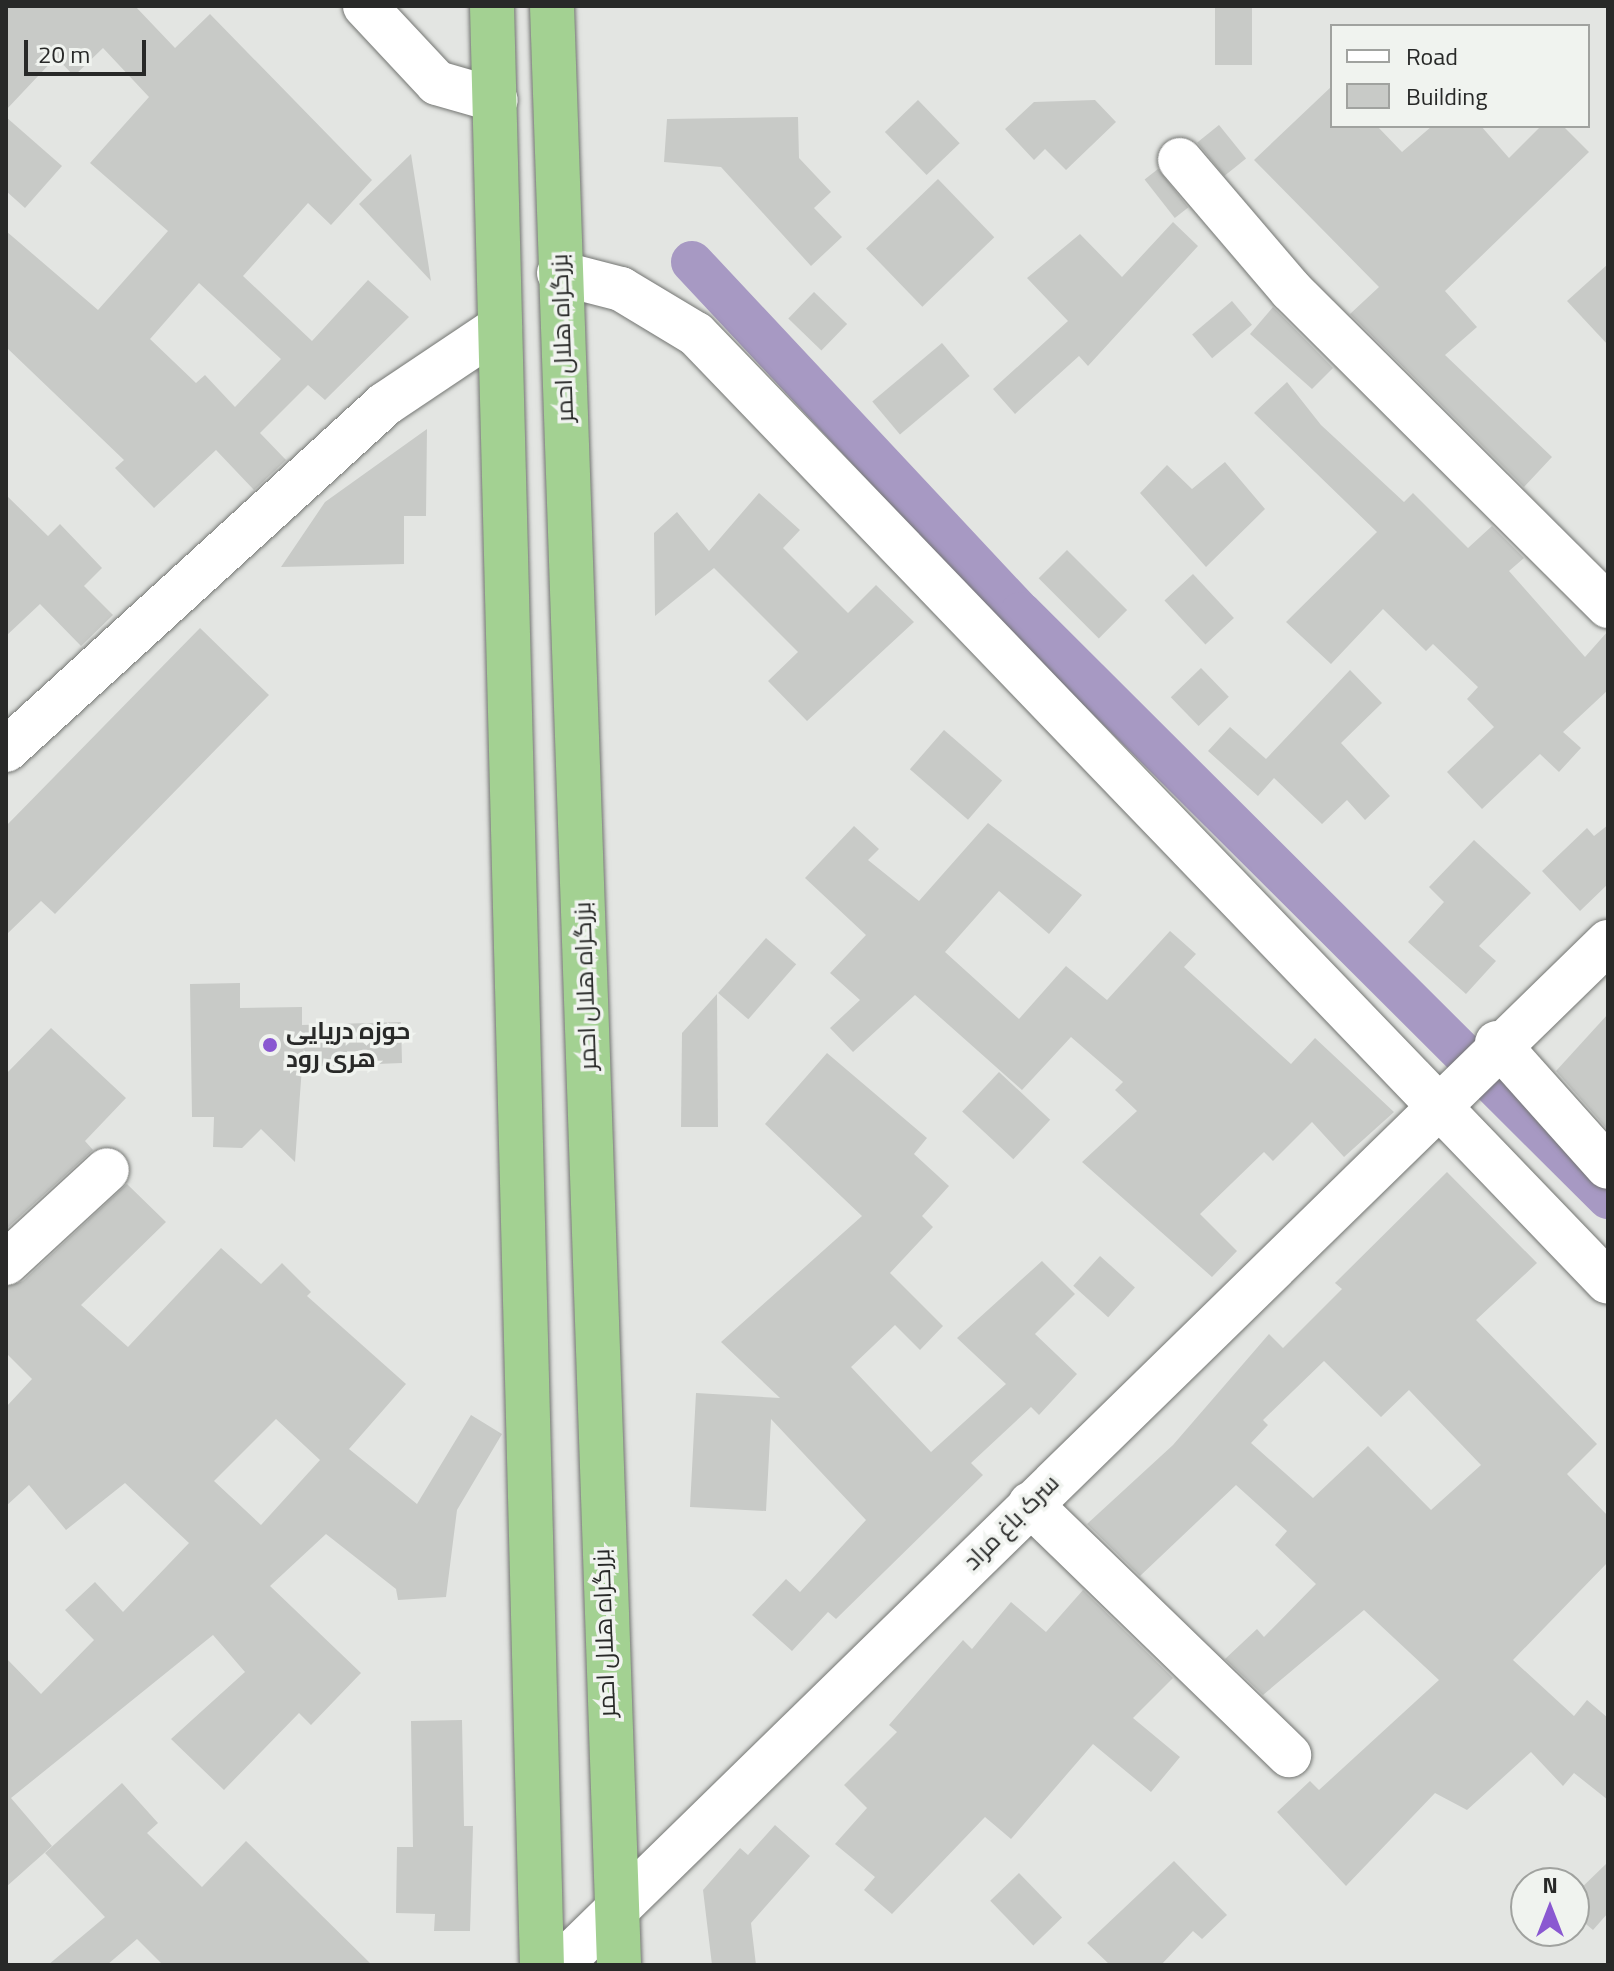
<!DOCTYPE html>
<html>
<head>
<meta charset="utf-8">
<style>
  body { margin:0 }
  #map { position:relative; width:1614px; height:1971px; overflow:hidden; background:#e3e5e2; font-family:"Titillium Web",Cairo,sans-serif }
  div>[style] { position:absolute }
  .canal>* { height:42px; margin:-21px; padding:0 21px; transform-origin:21px; border-radius:21px; background:#a799c3 }
  .building>* { inset:0; background:#c8cac7; transform-origin:0 0 }
  .roads { filter:drop-shadow(0 0 2px #737572) drop-shadow(0 0 2px #737572) }
  .minor>* { height:44px; margin:-22px; padding:0 22px; transform-origin:22px; border-radius:22px; background:#fff }
  .highway>* { height:44px; margin:-22px; padding:0 22px; transform-origin:22px; border-radius:22px; background:#a3d192 }
  .dots>* { width:22px; height:22px; translate:-50% -50%; box-sizing:border-box; border:4px solid #f0f3ef; border-radius:50% }
  span { translate:-50% -50%; white-space:nowrap; text-align:center; line-height:1.15; -webkit-text-stroke:7px #f0f3ef; paint-order:stroke }
  .street-label { font-size:24px; color:#282928 }
  .poi-label { font-size:24px; color:#282928; font-weight:700 }
  .left { translate:0 -50%; text-align:left }
  .frame { position:absolute; inset:0; border:8px solid #282928; pointer-events:none }
  .legend { position:absolute; left:1330px; top:24px; width:260px; height:104px; box-sizing:border-box; background:#f0f3ef; border:2px solid #a0a29f; margin:0; padding:10px 14px; list-style:none; font-size:24px; color:#282928 }
  .legend li { display:flex; align-items:center; gap:16px; height:40px }
  .legend b { width:40px; border:2px solid #a0a29f }
  .north { position:absolute; left:1510px; top:1867px; width:80px; height:80px; box-sizing:border-box; background:#f0f3ef; border:2px solid #a0a29f; border-radius:50%; rotate:0deg; font-size:22px; font-weight:700; line-height:32px; text-align:center; color:#282928 }
  .north::after { content:''; display:block; margin:auto; width:28px; height:36px; background:#8a58d1; clip-path:polygon(50% 0,100% 100%,50% 72%,0 100%) }
  .scale { position:absolute; left:24px; top:40px; width:122px; height:36px; box-sizing:border-box; border:4px solid #282928; border-top:0; padding-left:10px; font-size:24px; line-height:28px; white-space:nowrap; color:#282928; -webkit-text-stroke:6px #f0f3ef; paint-order:stroke }
</style>
</head>
<body>
<div id="map">
  <div class="canal">
    <div style="left:692px;top:262px;width:481px;rotate:46.9deg"></div>
    <div style="left:1021px;top:613px;width:829px;rotate:44.9deg"></div>
  </div>
  <div class="building">
    <div style="clip-path:polygon(evenodd,6px 6px,135px 6px,175px 48px,210px 14px,372px 180px,331px 225px,308px 203px,243px 276px,312px 341px,368px 280px,409px 317px,325px 400px,308px 385px,260px 433px,286px 460px,254px 490px,216px 450px,154px 508px,115px 468px,124px 460px,6px 347px,6px 231px,98px 310px,168px 231px,90px 163px,149px 97px,103px 48px,74px 76px,56px 57px,6px 110px,6px 6px,199px 283px,281px 359px,235px 407px,205px 375px,196px 383px,150px 339px,199px 283px)"></div>
    <div style="left:1215px;top:6px;width:37px;height:59px"></div>
    <div style="clip-path:polygon(1332px 86px,1332px 126px,1377px 126px,1402px 152px,1432px 126px,1481px 126px,1509px 158px,1541px 126px,1563px 126px,1589px 152px,1445px 291px,1477px 327px,1445px 355px,1552px 457px,1524px 487px,1350px 314px,1379px 287px,1254px 160px)"></div>
    <div style="left:918px;top:100px;width:60px;height:46px;rotate:46deg"></div>
    <div style="clip-path:polygon(1095px 100px,1116px 122px,1066px 170px,1045px 149px,1034px 160px,1005px 129px,1034px 102px)"></div>
    <div style="clip-path:polygon(6px 117px,62px 166px,25px 208px,6px 191px)"></div>
    <div style="clip-path:polygon(798px 117px,799px 158px,831px 192px,814px 208px,842px 237px,811px 266px,721px 167px,664px 162px,667px 119px)"></div>
    <div style="left:1219px;top:125px;width:43px;height:28px;rotate:51deg"></div>
    <div style="clip-path:polygon(411px 154px,431px 281px,359px 204px)"></div>
    <div style="left:1158px;top:169px;width:49px;height:17px;rotate:52deg"></div>
    <div style="left:938px;top:179px;width:81px;height:100px;rotate:46deg"></div>
    <div style="clip-path:polygon(1173px 222px,1198px 246px,1088px 366px,1079px 356px,1015px 414px,993px 389px,1068px 321px,1027px 278px,1080px 234px,1122px 277px)"></div>
    <div style="clip-path:polygon(1608px 264px,1608px 345px,1567px 301px)"></div>
    <div style="left:814px;top:292px;width:46px;height:37px;rotate:44deg"></div>
    <div style="left:1232px;top:301px;width:31px;height:52px;rotate:50deg"></div>
    <div style="clip-path:polygon(1273px 307px,1333px 368px,1312px 389px,1250px 334px)"></div>
    <div style="left:942px;top:343px;width:43px;height:91px;rotate:50deg"></div>
    <div style="clip-path:polygon(1287px 382px,1321px 425px,1404px 502px,1413px 493px,1468px 548px,1492px 526px,1524px 558px,1509px 571px,1585px 657px,1608px 631px,1608px 690px,1563px 732px,1581px 748px,1559px 772px,1540px 754px,1482px 809px,1447px 772px,1494px 727px,1467px 699px,1478px 687px,1433px 644px,1426px 651px,1383px 609px,1331px 664px,1286px 622px,1377px 532px,1254px 413px)"></div>
    <div style="clip-path:polygon(427px 429px,426px 516px,404px 516px,404px 564px,281px 567px,325px 502px)"></div>
    <div style="clip-path:polygon(1225px 462px,1265px 509px,1206px 567px,1140px 493px,1167px 465px,1192px 489px)"></div>
    <div style="clip-path:polygon(759px 493px,800px 530px,783px 548px,848px 613px,876px 585px,914px 622px,807px 721px,768px 681px,798px 652px,714px 568px,655px 616px,654px 533px,677px 512px,709px 551px)"></div>
    <div style="clip-path:polygon(6px 495px,48px 536px,60px 524px,102px 568px,84px 586px,113px 615px,81px 646px,40px 604px,6px 636px)"></div>
    <div style="left:1067px;top:550px;width:85px;height:40px;rotate:45deg"></div>
    <div style="left:1193px;top:574px;width:60px;height:39px;rotate:47deg"></div>
    <div style="clip-path:polygon(200px 628px,269px 695px,55px 914px,41px 901px,6px 935px,6px 826px)"></div>
    <div style="left:1201px;top:668px;width:40px;height:42px;rotate:46deg"></div>
    <div style="clip-path:polygon(1350px 670px,1382px 703px,1341px 743px,1390px 796px,1365px 820px,1347px 800px,1322px 824px,1274px 778px,1258px 796px,1208px 751px,1230px 727px,1266px 759px)"></div>
    <div style="left:944px;top:730px;width:77px;height:52px;rotate:41deg"></div>
    <div style="clip-path:polygon(988px 823px,1082px 895px,1049px 934px,999px 891px,945px 952px,1019px 1019px,1066px 966px,1107px 1000px,1170px 931px,1196px 954px,1184px 967px,1291px 1064px,1315px 1038px,1394px 1112px,1344px 1157px,1312px 1122px,1273px 1161px,1264px 1152px,1200px 1214px,1237px 1251px,1212px 1277px,1082px 1162px,1137px 1111px,1115px 1090px,1123px 1082px,1071px 1037px,1022px 1090px,915px 995px,853px 1052px,830px 1028px,860px 1000px,830px 973px,866px 935px,805px 878px,854px 826px,879px 849px,868px 860px,919px 901px)"></div>
    <div style="clip-path:polygon(1608px 825px,1608px 884px,1580px 911px,1542px 871px,1587px 828px,1594px 836px)"></div>
    <div style="clip-path:polygon(1474px 840px,1531px 893px,1479px 946px,1496px 961px,1466px 994px,1408px 942px,1444px 902px,1429px 887px)"></div>
    <div style="left:766px;top:938px;width:40px;height:73px;rotate:41deg"></div>
    <div style="clip-path:polygon(240px 983px,240px 1008px,302px 1007px,302px 1025px,401px 1022px,402px 1063px,302px 1067px,295px 1162px,261px 1129px,242px 1148px,213px 1147px,214px 1117px,192px 1117px,190px 984px)"></div>
    <div style="clip-path:polygon(717px 994px,718px 1127px,681px 1127px,682px 1033px)"></div>
    <div style="clip-path:polygon(1608px 1014px,1608px 1130px,1556px 1071px)"></div>
    <div style="clip-path:polygon(51px 1028px,126px 1098px,85px 1141px,93px 1150px,6px 1229px,6px 1074px)"></div>
    <div style="clip-path:polygon(827px 1053px,927px 1138px,914px 1154px,949px 1186px,922px 1216px,933px 1227px,890px 1273px,943px 1326px,920px 1350px,895px 1325px,851px 1367px,931px 1452px,1006px 1384px,957px 1338px,1042px 1261px,1075px 1294px,1035px 1334px,1077px 1374px,1039px 1415px,1031px 1407px,971px 1463px,983px 1475px,836px 1619px,828px 1612px,792px 1651px,752px 1615px,786px 1579px,800px 1592px,866px 1520px,771px 1419px,766px 1511px,690px 1507px,696px 1393px,780px 1398px,721px 1342px,862px 1216px,765px 1124px)"></div>
    <div style="left:999px;top:1072px;width:70px;height:54px;rotate:43deg"></div>
    <div style="clip-path:polygon(evenodd,1447px 1172px,1537px 1263px,1476px 1320px,1597px 1444px,1567px 1474px,1608px 1516px,1608px 1562px,1513px 1660px,1574px 1716px,1587px 1700px,1608px 1718px,1608px 1800px,1574px 1773px,1563px 1786px,1531px 1752px,1467px 1810px,1435px 1793px,1346px 1886px,1277px 1812px,1310px 1781px,1319px 1790px,1439px 1680px,1364px 1610px,1263px 1695px,1225px 1659px,1257px 1629px,1264px 1637px,1316px 1584px,1275px 1545px,1287px 1531px,1236px 1485px,1140px 1576px,1087px 1524px,1173px 1445px,1269px 1334px,1283px 1348px,1342px 1289px,1335px 1283px,1447px 1172px,1324px 1361px,1381px 1417px,1409px 1390px,1481px 1465px,1431px 1510px,1368px 1446px,1313px 1498px,1251px 1443px,1268px 1425px,1263px 1420px,1324px 1361px)"></div>
    <div style="clip-path:polygon(evenodd,127px 1184px,166px 1222px,81px 1305px,128px 1347px,221px 1248px,261px 1284px,282px 1263px,311px 1292px,307px 1296px,406px 1384px,349px 1449px,417px 1504px,471px 1415px,502px 1434px,457px 1510px,446px 1597px,398px 1600px,396px 1589px,326px 1534px,270px 1586px,361px 1673px,311px 1725px,299px 1713px,224px 1790px,171px 1739px,245px 1672px,213px 1635px,11px 1798px,52px 1846px,6px 1887px,6px 1658px,41px 1694px,94px 1640px,65px 1610px,95px 1582px,123px 1612px,189px 1543px,125px 1483px,66px 1530px,29px 1485px,6px 1506px,6px 1407px,32px 1379px,6px 1353px,6px 1287px,23px 1281px,127px 1184px,276px 1419px,320px 1460px,261px 1525px,214px 1481px,276px 1419px)"></div>
    <div style="left:1100px;top:1256px;width:47px;height:40px;rotate:42deg"></div>
    <div style="clip-path:polygon(1083px 1590px,1173px 1678px,1133px 1718px,1180px 1757px,1151px 1792px,1093px 1744px,1011px 1839px,985px 1817px,892px 1914px,864px 1890px,875px 1877px,835px 1844px,867px 1808px,844px 1785px,897px 1732px,889px 1725px,963px 1640px,972px 1649px,1011px 1602px,1046px 1632px)"></div>
    <div style="clip-path:polygon(462px 1720px,464px 1826px,473px 1826px,470px 1931px,434px 1931px,435px 1914px,396px 1913px,397px 1847px,413px 1847px,411px 1721px)"></div>
    <div style="clip-path:polygon(122px 1783px,158px 1823px,147px 1833px,202px 1887px,246px 1841px,372px 1965px,163px 1965px,137px 1939px,107px 1965px,48px 1965px,105px 1917px,45px 1853px)"></div>
    <div style="clip-path:polygon(775px 1825px,810px 1856px,751px 1923px,756px 1965px,712px 1965px,703px 1890px,740px 1848px,748px 1855px)"></div>
    <div style="clip-path:polygon(1174px 1861px,1227px 1915px,1202px 1939px,1193px 1931px,1161px 1965px,1110px 1965px,1087px 1943px)"></div>
    <div style="clip-path:polygon(1608px 1862px,1608px 1913px,1593px 1930px,1574px 1914px,1574px 1895px)"></div>
    <div style="left:1019px;top:1873px;width:62px;height:40px;rotate:46deg"></div>
  </div>
  <div class="roads">
    <div class="minor">
      <div style="left:365px;top:6px;width:105px;rotate:46.9deg"></div>
      <div style="left:437px;top:83px;width:61px;rotate:16.1deg"></div>
      <div style="left:1180px;top:160px;width:171px;rotate:49.5deg"></div>
      <div style="left:1291px;top:290px;width:448px;rotate:44.9deg"></div>
      <div style="left:559px;top:273px;width:64px;rotate:14.5deg"></div>
      <div style="left:621px;top:289px;width:87px;rotate:31deg"></div>
      <div style="left:696px;top:334px;width:1315px;rotate:46.11deg"></div>
      <div style="left:6px;top:750px;width:513px;rotate:-42.39deg"></div>
      <div style="left:385px;top:404px;width:138px;rotate:-33.8deg"></div>
      <div style="left:1497px;top:1043px;width:166px;rotate:48.2deg"></div>
      <div style="left:6px;top:1263px;width:137px;rotate:-42.6deg"></div>
      <div style="left:1030px;top:1504px;width:361px;rotate:44.1deg"></div>
      <div style="left:560px;top:1965px;width:1465px;rotate:-44.31deg"></div>
    </div>
    <div class="highway">
      <div style="left:492px;top:6px;width:1960px;rotate:88.54deg"></div>
      <div style="left:552px;top:6px;width:1960px;rotate:88.04deg"></div>
    </div>
  </div>
  <div class="dots">
    <div style="left:270px;top:1045px;background:#8a58d1"></div>
  </div>
  <div class="street-label">
    <span style="left:562px;top:338px;rotate:-92deg">بزرگراه هلال احمر</span>
    <span style="left:585px;top:986px;rotate:-92deg">بزرگراه هلال احمر</span>
    <span style="left:1011px;top:1522px;rotate:-45deg">سرک باغ مراد</span>
    <span style="left:604px;top:1633px;rotate:-92deg">بزرگراه هلال احمر</span>
  </div>
  <div class="poi-label">
    <span class="left" style="left:286px;top:1045px">حوزه دریایی<br>هری رود</span>
  </div>
  <div class="frame"></div>
  <ul class="legend">
  <li><b style="height:10px;background:#fff"></b>Road</li>
  <li><b style="height:22px;background:#c8cac7"></b>Building</li>
  </ul>
  <div class="north">N</div>
  <div class="scale">20 m</div>
</div>
</body>
</html>
